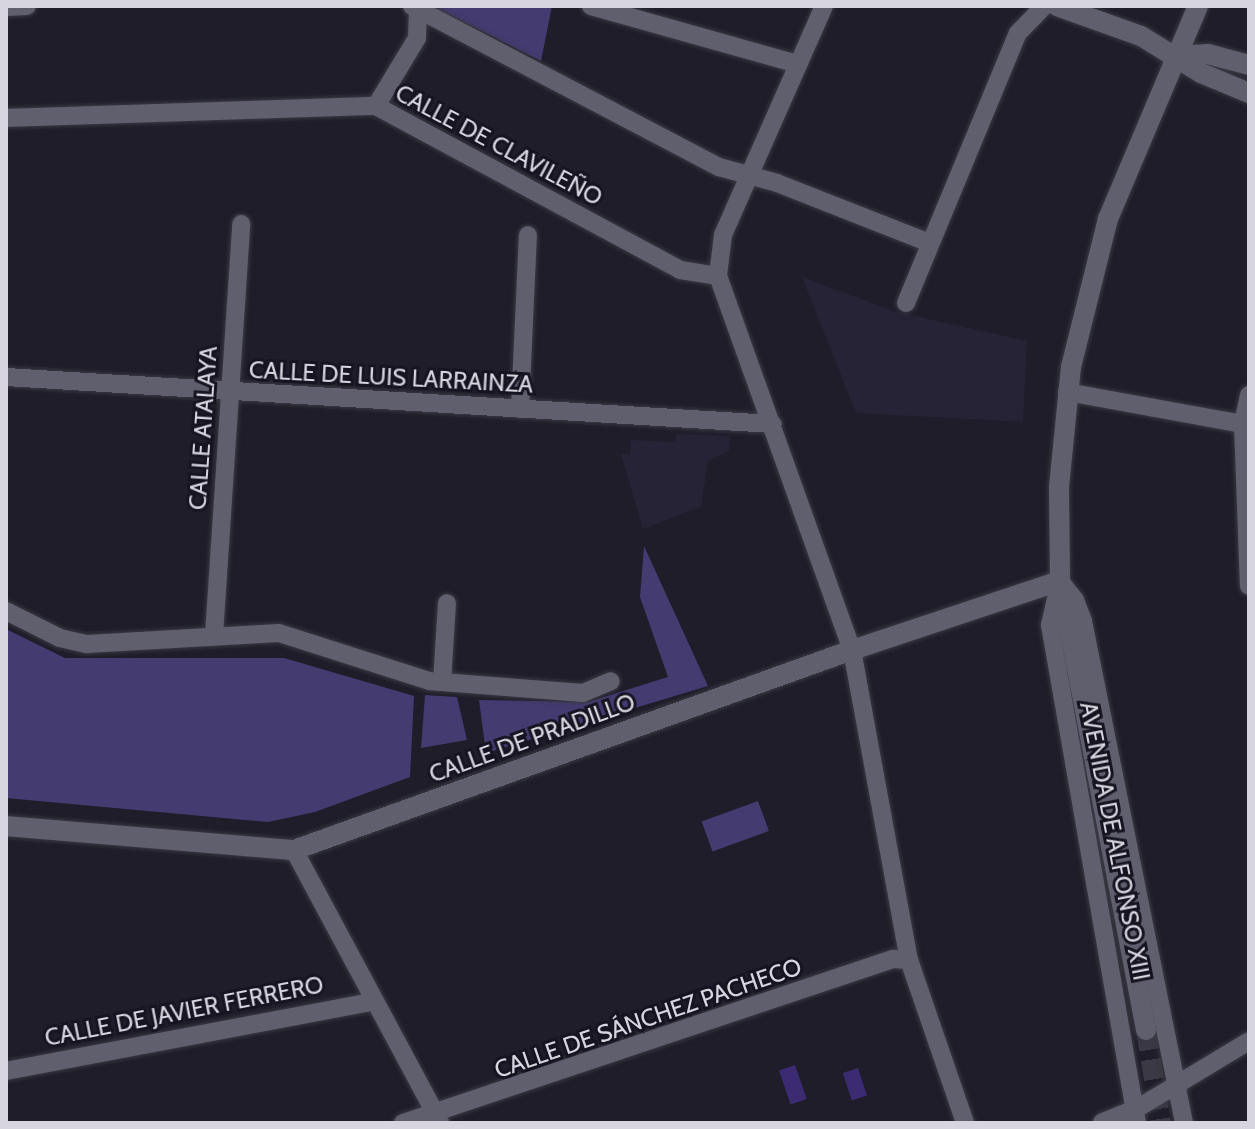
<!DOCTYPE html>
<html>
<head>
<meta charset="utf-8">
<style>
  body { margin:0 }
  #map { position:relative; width:1255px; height:1129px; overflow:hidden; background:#1e1d29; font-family:Cabin,sans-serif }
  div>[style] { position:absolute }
  .built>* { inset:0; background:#252335 }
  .green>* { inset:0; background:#443b71; transform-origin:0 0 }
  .water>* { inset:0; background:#3c2b72; transform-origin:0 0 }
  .secondary-tunnel>* { height:20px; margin-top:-10px; transform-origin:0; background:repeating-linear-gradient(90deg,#3a3944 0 20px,transparent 0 30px) }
  .roads { filter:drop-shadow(0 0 2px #3a3943) drop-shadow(0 0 2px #3a3943) }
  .street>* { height:18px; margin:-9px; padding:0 9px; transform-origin:9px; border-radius:9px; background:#605f6e }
  .secondary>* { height:20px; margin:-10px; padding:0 10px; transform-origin:10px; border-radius:10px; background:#605f6e }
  span { translate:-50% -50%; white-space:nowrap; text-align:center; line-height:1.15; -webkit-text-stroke:6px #151420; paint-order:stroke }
  .street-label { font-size:24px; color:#d7d6df }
  .frame { position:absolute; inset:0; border:8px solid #d7d6df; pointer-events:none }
</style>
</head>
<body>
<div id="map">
  <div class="built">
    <div style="clip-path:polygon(802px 277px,897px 312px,1027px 341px,1023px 422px,856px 413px)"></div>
    <div style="clip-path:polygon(676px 434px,730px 436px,729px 451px,708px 461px,701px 507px,643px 529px,621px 454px,630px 454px,631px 440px,675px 442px)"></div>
  </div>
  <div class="green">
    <div style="clip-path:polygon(440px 6px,552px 6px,541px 61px,438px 9px)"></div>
    <div style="clip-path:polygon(644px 546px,708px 686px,486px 753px,479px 700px,588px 702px,668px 677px,640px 597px)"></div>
    <div style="clip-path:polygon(6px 629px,65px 658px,284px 658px,414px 696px,410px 777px,315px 812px,268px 822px,6px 798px)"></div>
    <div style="clip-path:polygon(425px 695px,457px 697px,467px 740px,421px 748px)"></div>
    <div style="left:758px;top:801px;width:32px;height:60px;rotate:70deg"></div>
  </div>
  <div class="water">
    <div style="left:795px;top:1065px;width:36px;height:17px;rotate:71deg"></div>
    <div style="left:858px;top:1068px;width:29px;height:16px;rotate:72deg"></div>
  </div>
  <div class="secondary-tunnel">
    <div style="left:1146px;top:1030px;width:94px;rotate:80.8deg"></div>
  </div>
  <div class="roads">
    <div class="street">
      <div style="left:412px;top:6px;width:347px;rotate:27.7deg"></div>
      <div style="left:719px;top:167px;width:60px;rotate:15.4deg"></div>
      <div style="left:777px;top:183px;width:163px;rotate:21.5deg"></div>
      <div style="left:591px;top:6px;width:214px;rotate:15.7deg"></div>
      <div style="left:824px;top:6px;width:250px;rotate:113.8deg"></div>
      <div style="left:723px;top:235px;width:41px;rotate:97deg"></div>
      <div style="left:718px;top:276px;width:397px;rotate:70.3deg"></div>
      <div style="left:852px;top:650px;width:315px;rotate:79.6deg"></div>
      <div style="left:909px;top:960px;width:172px;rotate:71deg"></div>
      <div style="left:6px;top:7px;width:21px;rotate:-3deg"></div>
      <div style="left:376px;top:106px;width:79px;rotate:-58.9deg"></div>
      <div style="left:417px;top:38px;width:29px;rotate:-88deg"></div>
      <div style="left:6px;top:118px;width:370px;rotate:-1.9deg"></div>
      <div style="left:376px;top:106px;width:345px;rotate:28.3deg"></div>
      <div style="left:680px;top:270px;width:38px;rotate:9deg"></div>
      <div style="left:906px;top:303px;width:292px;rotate:-67.5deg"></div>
      <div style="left:1018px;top:33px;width:37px;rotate:-46deg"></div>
      <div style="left:6px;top:377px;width:768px;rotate:3.51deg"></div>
      <div style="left:1067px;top:392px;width:185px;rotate:10.3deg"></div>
      <div style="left:1249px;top:395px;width:30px;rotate:102deg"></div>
      <div style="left:1243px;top:424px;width:162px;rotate:87.9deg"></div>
      <div style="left:520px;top:409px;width:174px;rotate:-87.4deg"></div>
      <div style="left:6px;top:611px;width:60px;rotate:26.6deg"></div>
      <div style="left:60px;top:638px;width:28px;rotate:13deg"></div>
      <div style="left:87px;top:644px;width:192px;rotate:-3.3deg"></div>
      <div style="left:279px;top:633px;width:157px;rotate:17.7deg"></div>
      <div style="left:429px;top:681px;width:154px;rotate:4.5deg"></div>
      <div style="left:583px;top:693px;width:30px;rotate:-23deg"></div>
      <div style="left:214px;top:635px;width:412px;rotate:-86.2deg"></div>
      <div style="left:442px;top:682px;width:79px;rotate:-86.4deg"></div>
      <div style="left:294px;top:850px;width:309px;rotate:61.8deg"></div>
      <div style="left:6px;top:1071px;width:372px;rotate:-10.7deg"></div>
      <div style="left:1133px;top:1111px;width:135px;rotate:-31.1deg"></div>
      <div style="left:403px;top:1123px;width:517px;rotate:-18.51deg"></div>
      <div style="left:893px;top:959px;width:16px;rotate:4deg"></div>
      <div style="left:1137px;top:1123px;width:506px;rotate:-99.91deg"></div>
      <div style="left:1050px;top:625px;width:45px;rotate:-77.2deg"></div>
      <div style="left:1060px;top:581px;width:24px;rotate:52deg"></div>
      <div style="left:1075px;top:600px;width:22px;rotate:69deg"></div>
      <div style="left:1083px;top:621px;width:512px;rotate:78.62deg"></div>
    </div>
    <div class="secondary">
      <div style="left:1057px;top:6px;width:89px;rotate:19.7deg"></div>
      <div style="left:1141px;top:36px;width:70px;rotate:31.7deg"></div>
      <div style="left:1201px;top:73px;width:52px;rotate:22.6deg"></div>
      <div style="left:1178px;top:56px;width:30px;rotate:-4deg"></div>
      <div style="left:1208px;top:54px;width:42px;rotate:15deg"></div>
      <div style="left:6px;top:826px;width:289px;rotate:4.8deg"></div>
      <div style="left:294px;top:850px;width:593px;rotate:-19.72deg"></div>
      <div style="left:852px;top:650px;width:219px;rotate:-18.4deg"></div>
      <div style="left:1146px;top:1030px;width:457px;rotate:-100.8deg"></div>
      <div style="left:1060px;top:581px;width:94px;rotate:-90.6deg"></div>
      <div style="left:1059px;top:487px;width:121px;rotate:-84.3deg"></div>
      <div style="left:1071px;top:367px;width:153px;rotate:-76deg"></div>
      <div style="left:1108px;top:219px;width:231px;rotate:-67.1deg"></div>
      <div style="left:1103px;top:1123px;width:32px;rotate:-22deg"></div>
    </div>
  </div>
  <div class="street-label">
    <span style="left:499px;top:145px;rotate:28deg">CALLE DE CLAVILEÑO</span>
    <span style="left:391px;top:377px;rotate:3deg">CALLE DE LUIS LARRAINZA</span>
    <span style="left:203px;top:428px;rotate:-86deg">CALLE ATALAYA</span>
    <span style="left:532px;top:738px;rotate:-20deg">CALLE DE PRADILLO</span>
    <span style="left:1115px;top:841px;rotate:79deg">AVENIDA DE ALFONSO XIII</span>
    <span style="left:184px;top:1011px;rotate:-11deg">CALLE DE JAVIER FERRERO</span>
    <span style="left:648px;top:1018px;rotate:-19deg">CALLE DE SÁNCHEZ PACHECO</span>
  </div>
  <div class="frame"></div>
</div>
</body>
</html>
